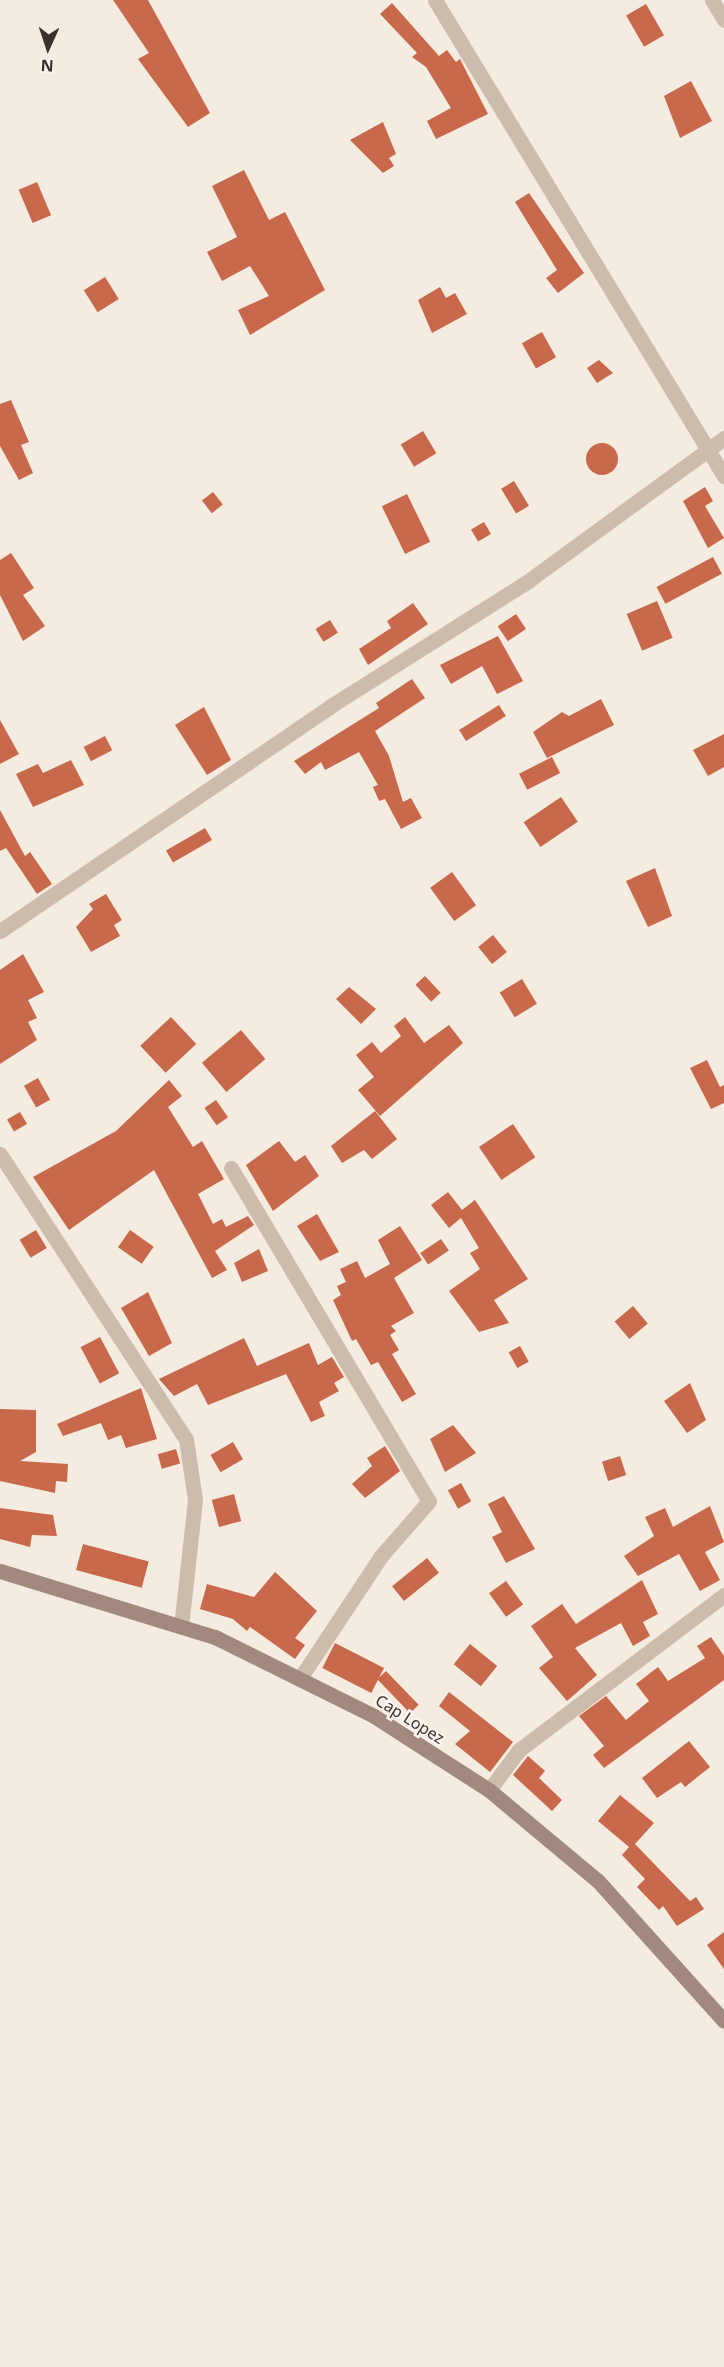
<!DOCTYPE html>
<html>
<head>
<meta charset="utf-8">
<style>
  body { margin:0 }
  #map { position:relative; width:724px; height:2367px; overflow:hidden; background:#f4ebe1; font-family:"Noto Sans",sans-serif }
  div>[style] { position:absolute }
  .building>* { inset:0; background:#c8694b; transform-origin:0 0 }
  .round { border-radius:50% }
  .street>* { height:15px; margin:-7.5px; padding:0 7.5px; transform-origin:7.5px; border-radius:7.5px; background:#cdbbac }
  .secondary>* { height:15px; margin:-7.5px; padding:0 7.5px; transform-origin:7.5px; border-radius:7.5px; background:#a18a7d }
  span { translate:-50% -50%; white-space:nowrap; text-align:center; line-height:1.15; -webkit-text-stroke:5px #fbf5ee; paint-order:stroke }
  .street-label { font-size:16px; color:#3b302b }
  .north { position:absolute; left:18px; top:18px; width:60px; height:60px; -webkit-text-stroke:4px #fbf5ee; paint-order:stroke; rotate:183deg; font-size:16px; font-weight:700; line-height:24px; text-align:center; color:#3b302b }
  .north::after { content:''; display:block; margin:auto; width:21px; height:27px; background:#3b302b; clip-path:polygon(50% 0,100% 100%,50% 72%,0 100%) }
</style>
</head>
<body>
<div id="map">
  <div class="building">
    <div style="clip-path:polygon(113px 0,148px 0,210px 113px,188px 127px,138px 59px,149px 53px)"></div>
    <div style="clip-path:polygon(392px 3px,439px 56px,447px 50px,456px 62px,460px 59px,488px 114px,436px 139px,427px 121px,451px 108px,426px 67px,412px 57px,417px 53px,380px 14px)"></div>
    <div style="left:646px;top:4px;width:36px;height:23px;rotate:60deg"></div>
    <div style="clip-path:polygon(691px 81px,712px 121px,680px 138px,664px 96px)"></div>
    <div style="clip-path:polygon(383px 122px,396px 154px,389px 158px,394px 166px,383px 173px,350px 140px)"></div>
    <div style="clip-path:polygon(244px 170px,269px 220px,285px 212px,325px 290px,250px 335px,238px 310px,269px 296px,250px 266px,222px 281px,207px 252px,237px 237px,212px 186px)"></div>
    <div style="left:37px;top:182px;width:36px;height:20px;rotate:67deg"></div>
    <div style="clip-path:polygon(529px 193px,584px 273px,558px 293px,546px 278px,557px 270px,515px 202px)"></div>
    <div style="left:105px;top:277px;width:26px;height:25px;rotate:58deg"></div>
    <div style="clip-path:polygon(440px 287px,446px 298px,455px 293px,467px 314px,432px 333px,418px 300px)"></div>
    <div style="left:542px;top:332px;width:29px;height:23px;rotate:61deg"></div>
    <div style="clip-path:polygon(599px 360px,613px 373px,597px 383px,587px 368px)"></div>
    <div style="clip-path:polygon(11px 400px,29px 442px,21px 445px,33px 473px,19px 480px,0 446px,0 404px)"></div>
    <div style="left:423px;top:431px;width:26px;height:26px;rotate:59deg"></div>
    <div class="round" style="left:586px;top:443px;width:32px;height:32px"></div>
    <div style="left:514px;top:481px;width:29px;height:15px;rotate:59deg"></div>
    <div style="clip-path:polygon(705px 487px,713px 501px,705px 506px,724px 538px,708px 548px,683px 501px)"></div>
    <div style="left:213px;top:492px;width:16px;height:14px;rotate:52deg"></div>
    <div style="left:407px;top:494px;width:53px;height:28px;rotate:64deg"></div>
    <div style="left:484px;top:522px;width:14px;height:15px;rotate:60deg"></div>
    <div style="clip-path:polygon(11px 553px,34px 588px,23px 595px,45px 626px,23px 641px,0 595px,0 560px)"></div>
    <div style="left:713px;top:557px;width:19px;height:64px;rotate:62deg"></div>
    <div style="left:657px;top:601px;width:40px;height:33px;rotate:67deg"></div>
    <div style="clip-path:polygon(413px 603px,428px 624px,368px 665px,359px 649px,391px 628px,387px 621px)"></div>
    <div style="left:516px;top:614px;width:18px;height:22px;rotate:56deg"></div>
    <div style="left:330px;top:620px;width:15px;height:17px;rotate:58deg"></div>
    <div style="clip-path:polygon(498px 636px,523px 681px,497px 694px,482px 666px,451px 684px,440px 665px)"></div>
    <div style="clip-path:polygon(412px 679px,425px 698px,375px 731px,389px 756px,403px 802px,411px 798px,422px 818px,401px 829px,385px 799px,379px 801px,373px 787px,378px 785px,359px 752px,325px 770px,321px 762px,305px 774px,294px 761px,379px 708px,376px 703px)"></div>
    <div style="clip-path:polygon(601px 699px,614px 725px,547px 758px,533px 732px,562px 712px,569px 716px)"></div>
    <div style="left:499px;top:705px;width:13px;height:47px;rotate:58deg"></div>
    <div style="clip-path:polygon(204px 707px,231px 760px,207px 775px,175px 725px)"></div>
    <div style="clip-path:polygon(0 720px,19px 754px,0 764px)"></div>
    <div style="clip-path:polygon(724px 734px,724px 767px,708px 776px,693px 750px)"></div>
    <div style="left:105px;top:736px;width:16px;height:24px;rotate:63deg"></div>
    <div style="left:552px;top:757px;width:18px;height:37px;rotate:63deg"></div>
    <div style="clip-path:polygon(71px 760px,84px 785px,33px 807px,16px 774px,38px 764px,43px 773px)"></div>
    <div style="left:561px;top:797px;width:30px;height:45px;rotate:56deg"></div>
    <div style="clip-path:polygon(0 810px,25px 856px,30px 852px,52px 884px,37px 894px,6px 848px,0 851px)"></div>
    <div style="left:205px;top:828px;width:14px;height:45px;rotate:60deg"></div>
    <div style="clip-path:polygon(655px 868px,672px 916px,648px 927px,626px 881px)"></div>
    <div style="left:452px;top:872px;width:41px;height:27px;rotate:54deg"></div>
    <div style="clip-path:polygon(106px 894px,122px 920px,114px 925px,120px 936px,91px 952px,76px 927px,93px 909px,89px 904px)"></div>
    <div style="left:493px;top:935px;width:22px;height:19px;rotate:51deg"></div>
    <div style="clip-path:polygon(23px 954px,44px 992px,28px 1000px,37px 1018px,28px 1022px,37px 1040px,0 1064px,0 970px)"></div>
    <div style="left:425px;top:976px;width:23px;height:13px;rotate:47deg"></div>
    <div style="left:522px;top:979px;width:29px;height:26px;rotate:59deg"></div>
    <div style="clip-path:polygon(349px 987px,376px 1009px,361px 1024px,336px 999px)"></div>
    <div style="left:171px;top:1017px;width:37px;height:42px;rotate:47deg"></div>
    <div style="clip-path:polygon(405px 1017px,424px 1043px,449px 1025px,463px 1043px,380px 1116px,358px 1090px,374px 1077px,356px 1055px,372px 1042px,381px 1053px,401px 1036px,394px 1026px)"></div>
    <div style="left:241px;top:1030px;width:38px;height:51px;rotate:50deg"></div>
    <div style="clip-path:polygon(707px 1060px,720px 1087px,724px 1085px,724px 1103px,711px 1109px,690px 1068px)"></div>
    <div style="left:38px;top:1078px;width:25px;height:16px;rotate:61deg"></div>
    <div style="clip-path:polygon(169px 1080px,182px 1096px,168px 1107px,193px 1147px,202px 1141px,224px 1179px,198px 1194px,213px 1224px,222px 1219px,226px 1227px,248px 1216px,254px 1225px,215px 1251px,227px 1270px,212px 1278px,154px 1170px,69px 1230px,33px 1177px,116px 1131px)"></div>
    <div style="left:216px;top:1100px;width:21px;height:14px;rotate:55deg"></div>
    <div style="clip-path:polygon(375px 1111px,397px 1139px,372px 1159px,364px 1150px,342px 1163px,331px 1146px)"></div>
    <div style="left:20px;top:1112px;width:14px;height:15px;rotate:60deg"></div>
    <div style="left:513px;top:1124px;width:40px;height:41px;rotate:56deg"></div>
    <div style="clip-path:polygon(279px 1141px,295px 1162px,305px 1155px,319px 1176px,273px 1211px,246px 1165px)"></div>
    <div style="clip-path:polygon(448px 1192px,462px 1210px,475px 1200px,528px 1279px,494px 1300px,509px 1323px,479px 1332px,449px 1291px,480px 1269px,470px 1253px,479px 1248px,461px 1218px,449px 1228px,431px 1205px)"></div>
    <div style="clip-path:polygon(317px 1214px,339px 1252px,320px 1261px,297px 1226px)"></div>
    <div style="clip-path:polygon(400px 1226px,422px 1260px,394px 1278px,414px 1313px,391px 1326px,396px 1331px,390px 1335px,399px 1350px,392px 1354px,416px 1394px,402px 1402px,378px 1362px,371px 1365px,356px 1339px,352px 1341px,333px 1300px,341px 1295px,337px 1286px,346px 1282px,340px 1269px,357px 1261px,365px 1278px,390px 1264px,378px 1240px)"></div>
    <div style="left:36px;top:1230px;width:21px;height:19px;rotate:59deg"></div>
    <div style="left:130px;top:1230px;width:29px;height:21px;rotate:35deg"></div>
    <div style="left:441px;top:1239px;width:14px;height:25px;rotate:56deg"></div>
    <div style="clip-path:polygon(259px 1249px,268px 1271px,242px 1282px,234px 1263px)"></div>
    <div style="clip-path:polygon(148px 1292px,172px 1343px,149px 1356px,121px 1308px)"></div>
    <div style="left:633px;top:1306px;width:23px;height:24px;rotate:50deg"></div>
    <div style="left:100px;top:1337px;width:41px;height:22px;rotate:62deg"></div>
    <div style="clip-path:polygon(244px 1338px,257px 1366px,309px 1343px,318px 1365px,332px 1357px,344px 1377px,334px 1383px,339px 1391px,319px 1402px,325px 1416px,311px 1422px,286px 1374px,208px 1405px,197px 1384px,174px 1396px,159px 1379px)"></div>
    <div style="left:520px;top:1346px;width:18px;height:13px;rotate:61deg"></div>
    <div style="clip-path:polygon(690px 1383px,706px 1420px,687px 1433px,664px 1401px)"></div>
    <div style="clip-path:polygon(141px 1388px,157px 1439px,126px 1448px,121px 1435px,108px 1440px,101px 1423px,63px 1436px,57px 1424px)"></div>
    <div style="clip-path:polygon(0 1409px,36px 1410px,36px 1452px,20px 1461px,68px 1464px,67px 1482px,56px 1481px,55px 1493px,0 1481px)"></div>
    <div style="clip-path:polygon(453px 1425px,476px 1453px,445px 1472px,430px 1439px)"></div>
    <div style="left:233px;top:1442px;width:20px;height:26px;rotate:60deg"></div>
    <div style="clip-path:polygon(385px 1446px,400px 1471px,365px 1498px,352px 1484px,372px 1466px,367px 1458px)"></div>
    <div style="left:176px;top:1449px;width:15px;height:19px;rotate:74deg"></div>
    <div style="left:620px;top:1456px;width:20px;height:19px;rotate:72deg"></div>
    <div style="left:461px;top:1483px;width:21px;height:15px;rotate:61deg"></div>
    <div style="left:234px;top:1494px;width:28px;height:23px;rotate:75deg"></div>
    <div style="clip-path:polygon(504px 1496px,535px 1549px,506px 1563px,492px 1537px,502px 1532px,488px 1504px)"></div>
    <div style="clip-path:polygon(710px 1506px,724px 1542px,705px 1552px,720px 1580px,700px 1591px,679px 1554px,638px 1576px,624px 1556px,654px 1536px,645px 1517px,665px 1508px,673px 1527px)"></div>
    <div style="clip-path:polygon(0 1508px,53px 1515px,57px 1536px,32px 1535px,30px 1547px,0 1539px)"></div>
    <div style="left:83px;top:1544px;width:68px;height:27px;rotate:15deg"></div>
    <div style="left:427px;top:1558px;width:19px;height:45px;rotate:51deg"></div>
    <div style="clip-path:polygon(275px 1572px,317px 1611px,295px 1638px,305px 1645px,295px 1659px,250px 1627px,247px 1631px,233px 1619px,200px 1609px,207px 1584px,254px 1597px)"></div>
    <div style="clip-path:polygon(642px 1580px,658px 1614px,643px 1622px,650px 1636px,633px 1646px,621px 1623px,575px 1648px,597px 1675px,567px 1701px,539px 1668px,553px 1657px,531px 1626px,562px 1604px,576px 1624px)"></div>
    <div style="left:506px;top:1581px;width:29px;height:21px;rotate:54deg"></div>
    <div style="clip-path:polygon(711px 1637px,724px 1656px,724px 1680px,604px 1768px,593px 1755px,604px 1746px,579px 1716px,606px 1696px,626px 1720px,649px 1701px,636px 1684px,658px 1667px,668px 1681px,705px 1658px,697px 1646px)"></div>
    <div style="left:335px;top:1643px;width:55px;height:28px;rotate:27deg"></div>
    <div style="left:470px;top:1644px;width:35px;height:26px;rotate:39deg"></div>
    <div style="left:386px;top:1671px;width:47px;height:12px;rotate:46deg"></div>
    <div style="clip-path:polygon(449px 1692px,513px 1742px,490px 1772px,455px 1744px,470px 1731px,439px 1706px)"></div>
    <div style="clip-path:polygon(689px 1741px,710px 1767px,685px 1787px,681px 1782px,657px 1798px,642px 1778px)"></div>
    <div style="clip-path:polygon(528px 1756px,545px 1771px,539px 1778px,562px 1800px,552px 1811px,513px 1775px)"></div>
    <div style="clip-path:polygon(620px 1795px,654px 1823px,635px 1844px,690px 1901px,696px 1897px,704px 1909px,677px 1926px,663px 1906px,659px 1910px,637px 1887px,645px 1879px,622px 1855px,629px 1847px,598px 1821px)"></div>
    <div style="clip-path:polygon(724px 1932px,724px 1969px,707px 1945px)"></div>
  </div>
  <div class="street">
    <div style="left:435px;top:0;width:557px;rotate:58.74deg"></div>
    <div style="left:712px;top:0;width:23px;rotate:59deg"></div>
    <div style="left:0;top:931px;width:398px;rotate:-34.2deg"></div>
    <div style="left:329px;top:707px;width:236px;rotate:-32.3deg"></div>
    <div style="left:528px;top:581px;width:243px;rotate:-36.1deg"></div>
    <div style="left:0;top:1154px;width:340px;rotate:56.9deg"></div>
    <div style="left:186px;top:1439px;width:62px;rotate:81.6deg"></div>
    <div style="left:195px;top:1500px;width:127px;rotate:96.3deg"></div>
    <div style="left:231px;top:1168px;width:387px;rotate:59.3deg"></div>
    <div style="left:429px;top:1501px;width:73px;rotate:131.1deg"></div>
    <div style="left:381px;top:1556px;width:145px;rotate:123.5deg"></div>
    <div style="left:489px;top:1790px;width:50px;rotate:-53.1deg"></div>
    <div style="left:519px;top:1750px;width:257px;rotate:-37.1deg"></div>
  </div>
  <div class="secondary">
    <div style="left:0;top:1571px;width:225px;rotate:17.1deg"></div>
    <div style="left:215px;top:1637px;width:178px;rotate:26.4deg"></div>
    <div style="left:374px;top:1716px;width:137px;rotate:32.8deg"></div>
    <div style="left:489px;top:1790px;width:142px;rotate:39.9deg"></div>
    <div style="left:598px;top:1881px;width:188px;rotate:48deg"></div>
  </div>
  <div class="street-label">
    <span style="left:410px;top:1719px;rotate:32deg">Cap Lopez</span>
  </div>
  <div class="north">N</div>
</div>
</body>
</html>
